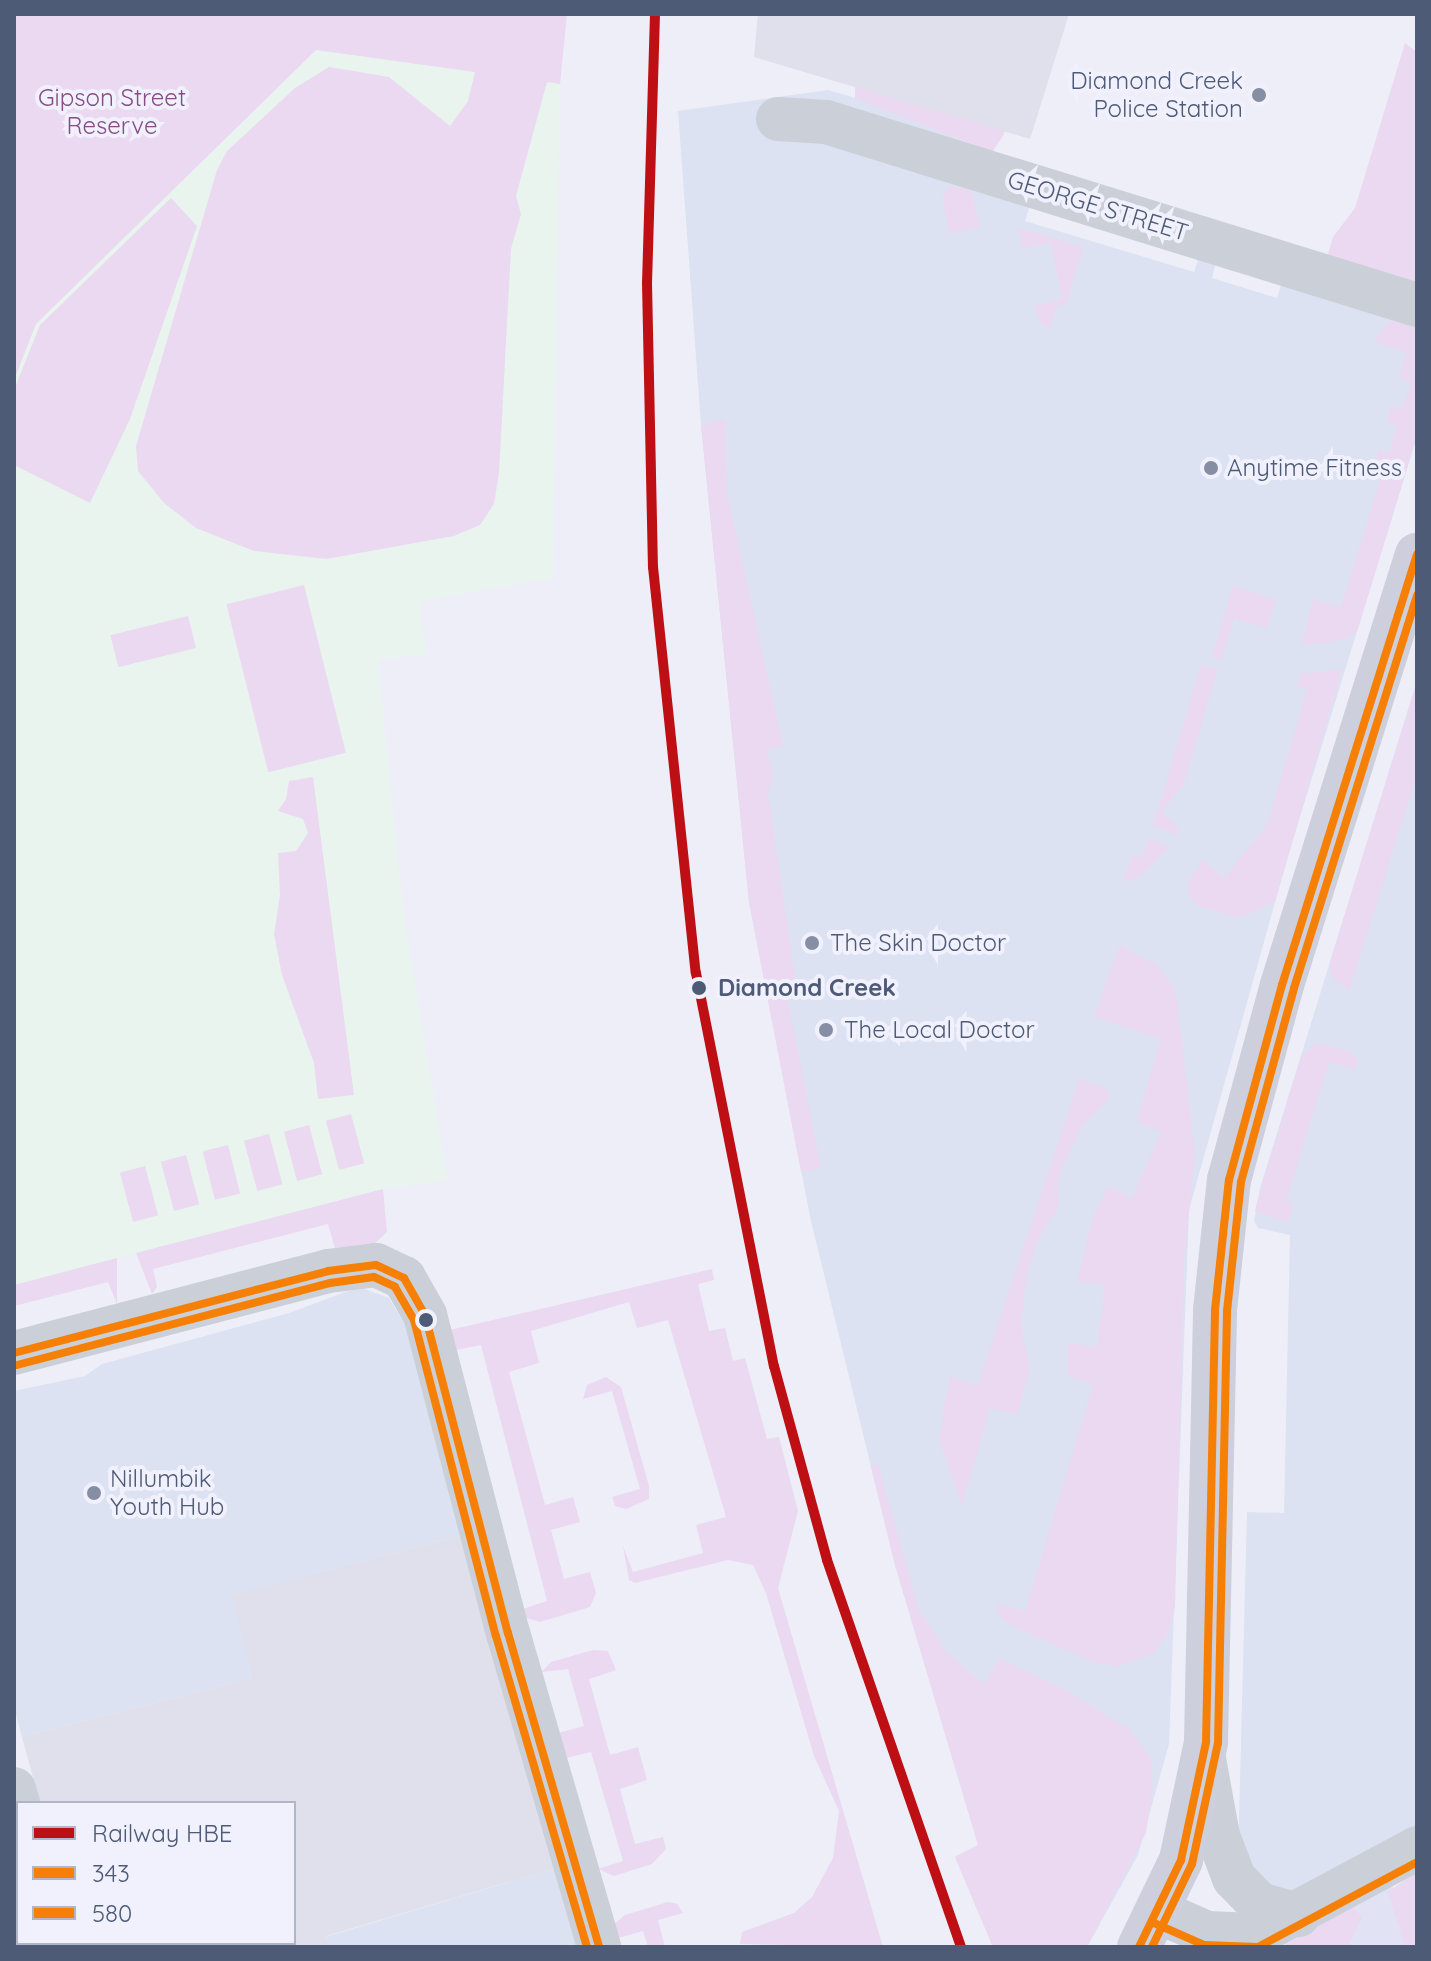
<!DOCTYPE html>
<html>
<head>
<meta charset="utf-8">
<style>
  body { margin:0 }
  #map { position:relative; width:1431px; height:1961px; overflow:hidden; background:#eeeef8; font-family:Quicksand,sans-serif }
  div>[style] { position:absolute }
  .residential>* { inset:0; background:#e1e2f3 }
  .commercial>* { inset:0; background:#dce2f2 }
  .industrial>* { inset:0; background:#dfe0eb }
  .education>* { inset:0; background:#eaf4ee }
  .green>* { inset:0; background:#ead9f0; transform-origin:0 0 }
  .minor>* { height:44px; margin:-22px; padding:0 22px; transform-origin:22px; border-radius:22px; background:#cbcfd8 }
  .tertiary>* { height:44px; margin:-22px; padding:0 22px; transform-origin:22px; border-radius:22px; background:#cbcfd8 }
  .primary>* { height:44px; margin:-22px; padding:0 22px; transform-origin:22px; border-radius:22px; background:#cdcfdd }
  .bus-1>* { height:8px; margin:-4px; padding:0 4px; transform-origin:4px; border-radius:4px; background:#f68006 }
  .bus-2>* { height:8px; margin:-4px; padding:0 4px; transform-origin:4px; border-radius:4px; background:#f68006 }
  .rail-1>* { height:10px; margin:-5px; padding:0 5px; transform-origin:5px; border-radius:5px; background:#be1014 }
  .dots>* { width:22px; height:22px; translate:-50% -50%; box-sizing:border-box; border:4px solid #f1f1fe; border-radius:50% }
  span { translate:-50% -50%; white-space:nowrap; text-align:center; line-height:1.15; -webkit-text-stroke:8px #f1f1fe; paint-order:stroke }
  .poi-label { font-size:24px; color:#4e5b76 }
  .right { translate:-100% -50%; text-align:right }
  .left { translate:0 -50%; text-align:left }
  .park-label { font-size:24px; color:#874c85 }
  .street-label { font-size:24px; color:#4e5b76 }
  .stop-label { font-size:24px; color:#4e5b76; font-weight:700 }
  .frame { position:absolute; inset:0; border:16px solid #4e5b76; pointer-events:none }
  .legend { position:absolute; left:16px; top:1801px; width:280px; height:144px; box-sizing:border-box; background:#f1f1fe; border:2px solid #b0b5c8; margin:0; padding:10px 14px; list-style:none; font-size:24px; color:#4e5b76 }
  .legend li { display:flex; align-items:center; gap:16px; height:40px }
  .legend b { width:40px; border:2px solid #b0b5c8 }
</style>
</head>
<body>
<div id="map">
  <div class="residential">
    <div style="clip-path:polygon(1392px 1885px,1417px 1947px,1281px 1947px)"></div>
  </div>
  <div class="commercial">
    <div style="clip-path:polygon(828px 90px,876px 104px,999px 156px,1030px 205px,1025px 221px,1194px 272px,1199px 257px,1216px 262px,1212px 278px,1277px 298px,1282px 282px,1417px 328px,1417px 436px,1288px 856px,1189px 1210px,1169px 1744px,1138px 1855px,1087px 1947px,993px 1947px,955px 1857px,978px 1845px,895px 1565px,811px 1221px,749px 902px,701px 425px,678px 111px)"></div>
    <div style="clip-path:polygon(1417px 681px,1417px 1826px,1306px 1888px,1276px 1895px,1238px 1857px,1247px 1512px,1284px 1513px,1290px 1235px,1258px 1228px,1254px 1221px,1260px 1188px)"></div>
    <div style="clip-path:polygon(359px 1287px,389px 1298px,407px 1328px,460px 1536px,233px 1595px,252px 1678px,22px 1737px,14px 1707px,14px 1391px,85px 1376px,102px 1364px,289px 1313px)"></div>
    <div style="clip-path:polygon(556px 1868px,579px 1947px,329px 1947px,325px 1937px)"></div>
  </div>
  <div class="industrial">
    <div style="clip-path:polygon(758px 14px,1069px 14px,1030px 139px,754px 57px)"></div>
    <div style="clip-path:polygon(460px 1536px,556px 1868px,326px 1936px,329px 1947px,81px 1947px,80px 1943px,294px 1943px,294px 1803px,40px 1803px,22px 1737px,252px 1678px,232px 1595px)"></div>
  </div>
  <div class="education">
    <div style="clip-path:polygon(316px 49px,560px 84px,553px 578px,422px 601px,419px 605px,427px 654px,378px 660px,403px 909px,447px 1180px,383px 1189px,14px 1285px,14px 380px,36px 324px)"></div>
  </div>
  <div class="green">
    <div style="clip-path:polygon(14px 14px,567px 14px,560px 84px,547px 82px,516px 196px,521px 214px,511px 249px,499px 473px,494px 504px,480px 525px,454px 536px,326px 559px,254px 551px,196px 528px,164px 503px,138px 471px,136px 446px,217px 170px,227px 151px,295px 88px,329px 67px,389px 77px,450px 126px,468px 101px,475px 72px,316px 50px,36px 324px,14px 380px)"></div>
    <div style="clip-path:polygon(1405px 43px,1417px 52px,1417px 284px,1327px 257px,1333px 237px,1355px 208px)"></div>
    <div style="clip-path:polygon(855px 87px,1005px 131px,1003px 136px,992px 152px,855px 98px)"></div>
    <div style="clip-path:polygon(951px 186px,971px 189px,980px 227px,949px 234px,942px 195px)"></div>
    <div style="clip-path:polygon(171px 198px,197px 226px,130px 419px,90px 503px,14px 465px,14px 390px,40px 325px)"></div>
    <div style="clip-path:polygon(1019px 228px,1083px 247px,1065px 306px,1058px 304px,1050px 330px,1039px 321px,1034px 306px,1062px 299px,1051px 243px,1022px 248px)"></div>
    <div style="clip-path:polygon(1400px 319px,1417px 328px,1417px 436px,1357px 632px,1344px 640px,1302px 645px,1313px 599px,1341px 607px,1384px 468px,1374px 465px,1379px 450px,1389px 452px,1397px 426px,1387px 422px,1391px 406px,1402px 409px,1411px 382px,1399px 378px,1406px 352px,1374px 342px,1387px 323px)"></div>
    <div style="clip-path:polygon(725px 419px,727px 493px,783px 746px,767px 750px,773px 775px,768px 793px,798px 998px,788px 1001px,821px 1168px,801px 1172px,749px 902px,701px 425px)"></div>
    <div style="left:304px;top:585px;width:173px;height:80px;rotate:76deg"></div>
    <div style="clip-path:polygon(1233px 586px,1276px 600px,1267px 628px,1234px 618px,1221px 660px,1212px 657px)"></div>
    <div style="left:188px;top:616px;width:33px;height:80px;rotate:76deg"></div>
    <div style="clip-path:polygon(1201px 665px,1218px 669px,1183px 786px,1162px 811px,1178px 828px,1177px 836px,1153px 825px)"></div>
    <div style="clip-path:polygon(1342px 669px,1275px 902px,1239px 918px,1198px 906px,1189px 896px,1188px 881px,1203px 860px,1224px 878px,1267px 825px,1307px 690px,1297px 686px,1301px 674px)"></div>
    <div style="clip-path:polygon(1417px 681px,1417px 774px,1349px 991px,1331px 976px,1330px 962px)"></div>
    <div style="clip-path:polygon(313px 777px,354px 1095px,318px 1099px,314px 1063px,282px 975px,274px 934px,280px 895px,278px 853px,296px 851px,308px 833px,303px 819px,278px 811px,286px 799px,289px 781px)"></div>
    <div style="clip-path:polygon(1149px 838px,1170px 847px,1142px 875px,1123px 883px,1132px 855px,1142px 858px)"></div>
    <div style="clip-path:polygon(1120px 945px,1158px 966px,1176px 992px,1195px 1155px,1184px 1260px,1175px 1607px,1169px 1632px,1153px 1654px,1118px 1666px,1095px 1663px,1012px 1626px,1000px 1616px,996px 1604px,1025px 1611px,1093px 1385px,1068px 1376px,1068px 1343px,1097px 1347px,1105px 1285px,1077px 1281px,1093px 1217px,1107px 1187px,1132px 1198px,1161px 1132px,1137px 1121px,1161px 1039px,1094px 1017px)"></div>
    <div style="clip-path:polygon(1316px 1043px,1348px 1051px,1358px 1059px,1356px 1070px,1329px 1062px,1286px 1201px,1293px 1204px,1288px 1222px,1255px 1212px,1256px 1206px,1301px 1057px)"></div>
    <div style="clip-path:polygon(1079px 1079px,1106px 1088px,1109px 1099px,1082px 1126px,1059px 1175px,1058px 1208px,1038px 1239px,1026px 1278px,1021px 1327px,1030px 1369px,1017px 1415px,990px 1408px,962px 1506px,939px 1440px,946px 1395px,951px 1377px,978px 1385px)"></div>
    <div style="left:351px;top:1114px;width:51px;height:26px;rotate:75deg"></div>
    <div style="left:309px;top:1125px;width:51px;height:26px;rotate:75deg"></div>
    <div style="left:269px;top:1134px;width:52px;height:26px;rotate:75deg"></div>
    <div style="left:228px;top:1145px;width:50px;height:26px;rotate:76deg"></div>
    <div style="left:186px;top:1155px;width:51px;height:26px;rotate:75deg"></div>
    <div style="left:145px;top:1166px;width:51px;height:26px;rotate:75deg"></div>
    <div style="clip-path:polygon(383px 1189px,387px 1232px,373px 1245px,336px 1252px,328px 1224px,153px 1269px,157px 1287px,152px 1294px,136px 1253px)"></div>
    <div style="clip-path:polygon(117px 1258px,117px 1304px,108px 1282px,14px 1306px,14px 1285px)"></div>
    <div style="clip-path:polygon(712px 1269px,714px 1280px,698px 1284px,709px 1331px,725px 1328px,733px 1361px,745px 1358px,767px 1439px,779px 1437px,798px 1511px,778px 1588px,883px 1947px,740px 1944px,742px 1932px,794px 1913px,812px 1897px,833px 1858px,839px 1811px,814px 1756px,766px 1593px,753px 1565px,728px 1560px,635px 1583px,629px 1580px,623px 1546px,633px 1572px,703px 1553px,696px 1525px,726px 1517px,668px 1320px,637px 1328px,629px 1302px,531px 1331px,539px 1363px,509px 1372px,545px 1505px,573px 1497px,580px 1522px,551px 1530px,564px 1579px,590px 1572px,596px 1593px,590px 1607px,540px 1622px,526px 1618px,523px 1609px,547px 1601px,481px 1345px,456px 1350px,450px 1330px)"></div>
    <div style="clip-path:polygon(606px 1377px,621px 1387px,649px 1486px,649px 1499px,626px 1509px,615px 1506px,612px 1497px,640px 1489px,612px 1391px,583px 1399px,587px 1385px)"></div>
    <div style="clip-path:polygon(878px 1464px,919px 1610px,948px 1654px,984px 1684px,1000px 1659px,1064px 1689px,1130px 1730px,1151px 1759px,1153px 1787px,1146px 1833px,1087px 1947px,993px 1947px,955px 1857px,978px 1845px,895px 1565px,871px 1467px)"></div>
    <div style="clip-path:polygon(593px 1650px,608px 1651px,616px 1670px,589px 1679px,610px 1755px,638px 1747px,647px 1780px,620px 1789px,635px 1844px,663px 1837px,666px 1849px,652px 1864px,614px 1876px,598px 1869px,623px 1861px,591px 1752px,566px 1758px,558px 1733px,584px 1726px,568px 1669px,541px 1672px,551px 1662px)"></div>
    <div style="clip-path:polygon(14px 1866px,18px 1943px,36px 1947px,14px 1947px)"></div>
    <div style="clip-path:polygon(1417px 1871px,1417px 1947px,1405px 1947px,1388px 1892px)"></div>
    <div style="clip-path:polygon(668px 1902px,677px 1904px,683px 1913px,658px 1920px,665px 1947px,648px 1947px,643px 1931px,618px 1938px,614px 1924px,625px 1915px)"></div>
    <div style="clip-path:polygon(1352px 1907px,1362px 1917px,1348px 1947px,1281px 1947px)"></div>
  </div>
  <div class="minor">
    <div style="left:778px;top:119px;width:48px;rotate:3.6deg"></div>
    <div style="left:826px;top:122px;width:619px;rotate:17.2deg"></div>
    <div style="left:14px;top:1353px;width:325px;rotate:-14.6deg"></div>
    <div style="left:328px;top:1271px;width:48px;rotate:-7.1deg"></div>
    <div style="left:376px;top:1265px;width:31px;rotate:25deg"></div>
    <div style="left:404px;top:1278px;width:43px;rotate:60.4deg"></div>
    <div style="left:425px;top:1315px;width:329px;rotate:75.4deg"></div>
    <div style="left:508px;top:1633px;width:327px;rotate:73.8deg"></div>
    <div style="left:1204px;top:1759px;width:78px;rotate:79.7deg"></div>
    <div style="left:1218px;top:1836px;width:45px;rotate:69.1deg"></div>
    <div style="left:1234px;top:1878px;width:36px;rotate:46deg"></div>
    <div style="left:1259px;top:1904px;width:41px;rotate:15.8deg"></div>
    <div style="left:1159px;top:1912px;width:52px;rotate:23.6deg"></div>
    <div style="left:1207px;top:1933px;width:48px;rotate:2.4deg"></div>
    <div style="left:1255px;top:1935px;width:184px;rotate:-28.2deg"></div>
  </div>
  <div class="tertiary">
    <div style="left:14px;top:1789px;width:15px;rotate:74deg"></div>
    <div style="left:57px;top:1943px;width:4px;rotate:63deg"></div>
  </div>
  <div class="primary">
    <div style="left:1139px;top:1947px;width:97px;rotate:-64.2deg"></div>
    <div style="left:1181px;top:1860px;width:121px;rotate:-78deg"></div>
    <div style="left:1206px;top:1742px;width:432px;rotate:-88.8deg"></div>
    <div style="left:1215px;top:1310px;width:131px;rotate:-83.9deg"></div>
    <div style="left:1229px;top:1180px;width:202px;rotate:-74.8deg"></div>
    <div style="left:1282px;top:985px;width:451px;rotate:-72.6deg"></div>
  </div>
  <div class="bus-1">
    <div style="left:14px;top:1353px;width:325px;rotate:-14.6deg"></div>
    <div style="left:328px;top:1271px;width:48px;rotate:-7.1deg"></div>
    <div style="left:376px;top:1265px;width:31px;rotate:25deg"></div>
    <div style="left:404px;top:1278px;width:43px;rotate:60.4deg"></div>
    <div style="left:425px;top:1315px;width:329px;rotate:75.4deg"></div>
    <div style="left:508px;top:1633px;width:327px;rotate:73.8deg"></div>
    <div style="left:1139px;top:1947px;width:97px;rotate:-64.2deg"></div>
    <div style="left:1181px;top:1860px;width:121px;rotate:-78deg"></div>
    <div style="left:1206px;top:1742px;width:432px;rotate:-88.8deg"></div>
    <div style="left:1215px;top:1310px;width:131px;rotate:-83.9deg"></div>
    <div style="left:1229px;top:1180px;width:202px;rotate:-74.8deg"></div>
    <div style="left:1282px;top:985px;width:451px;rotate:-72.6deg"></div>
  </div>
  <div class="bus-2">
    <div style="left:17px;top:1365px;width:324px;rotate:-14.7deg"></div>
    <div style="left:330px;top:1283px;width:44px;rotate:-7.8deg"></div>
    <div style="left:374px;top:1277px;width:23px;rotate:25deg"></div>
    <div style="left:395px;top:1287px;width:38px;rotate:60deg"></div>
    <div style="left:414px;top:1320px;width:326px;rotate:75.5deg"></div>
    <div style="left:496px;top:1636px;width:324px;rotate:73.7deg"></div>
    <div style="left:1154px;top:1923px;width:55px;rotate:23.7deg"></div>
    <div style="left:1204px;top:1945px;width:54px;rotate:2.1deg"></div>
    <div style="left:1258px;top:1947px;width:180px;rotate:-28.1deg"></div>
    <div style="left:1152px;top:1947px;width:92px;rotate:-64.3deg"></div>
    <div style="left:1192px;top:1864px;width:124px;rotate:-77.9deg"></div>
    <div style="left:1218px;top:1743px;width:432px;rotate:-88.8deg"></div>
    <div style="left:1227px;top:1311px;width:130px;rotate:-83.8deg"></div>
    <div style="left:1241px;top:1182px;width:201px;rotate:-74.7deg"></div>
    <div style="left:1294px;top:988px;width:412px;rotate:-72.6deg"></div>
  </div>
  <div class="rail-1">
    <div style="left:655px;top:14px;width:269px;rotate:91.7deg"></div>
    <div style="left:647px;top:283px;width:284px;rotate:88.8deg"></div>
    <div style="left:653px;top:567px;width:408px;rotate:84deg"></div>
    <div style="left:696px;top:973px;width:401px;rotate:78.8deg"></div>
    <div style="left:774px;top:1366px;width:201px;rotate:74.7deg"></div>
    <div style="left:827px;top:1560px;width:410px;rotate:70.9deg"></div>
  </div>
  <div class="dots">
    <div style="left:1259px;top:95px;background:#868ea4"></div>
    <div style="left:1211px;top:468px;background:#868ea4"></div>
    <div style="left:812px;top:943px;background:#868ea4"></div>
    <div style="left:699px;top:988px;background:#4e5b76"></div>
    <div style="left:826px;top:1030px;background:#868ea4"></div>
    <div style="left:426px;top:1320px;background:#4e5b76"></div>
    <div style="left:94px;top:1493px;background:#868ea4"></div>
  </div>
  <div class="poi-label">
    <span class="right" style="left:1243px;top:95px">Diamond Creek<br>Police Station</span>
    <span class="left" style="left:1227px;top:468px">Anytime Fitness</span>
    <span class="left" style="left:830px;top:943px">The Skin Doctor</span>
    <span class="left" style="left:844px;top:1030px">The Local Doctor</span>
    <span class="left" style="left:110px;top:1493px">Nillumbik<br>Youth Hub</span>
  </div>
  <div class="park-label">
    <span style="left:112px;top:112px">Gipson Street<br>Reserve</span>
  </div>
  <div class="street-label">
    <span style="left:1098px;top:206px;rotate:17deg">GEORGE STREET</span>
  </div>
  <div class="stop-label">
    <span class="left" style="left:718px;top:988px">Diamond Creek</span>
  </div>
  <div class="frame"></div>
  <ul class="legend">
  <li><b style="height:10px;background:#be1014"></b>Railway HBE</li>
  <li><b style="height:10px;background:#f68006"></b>343</li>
  <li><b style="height:10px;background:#f68006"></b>580</li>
  </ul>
</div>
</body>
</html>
